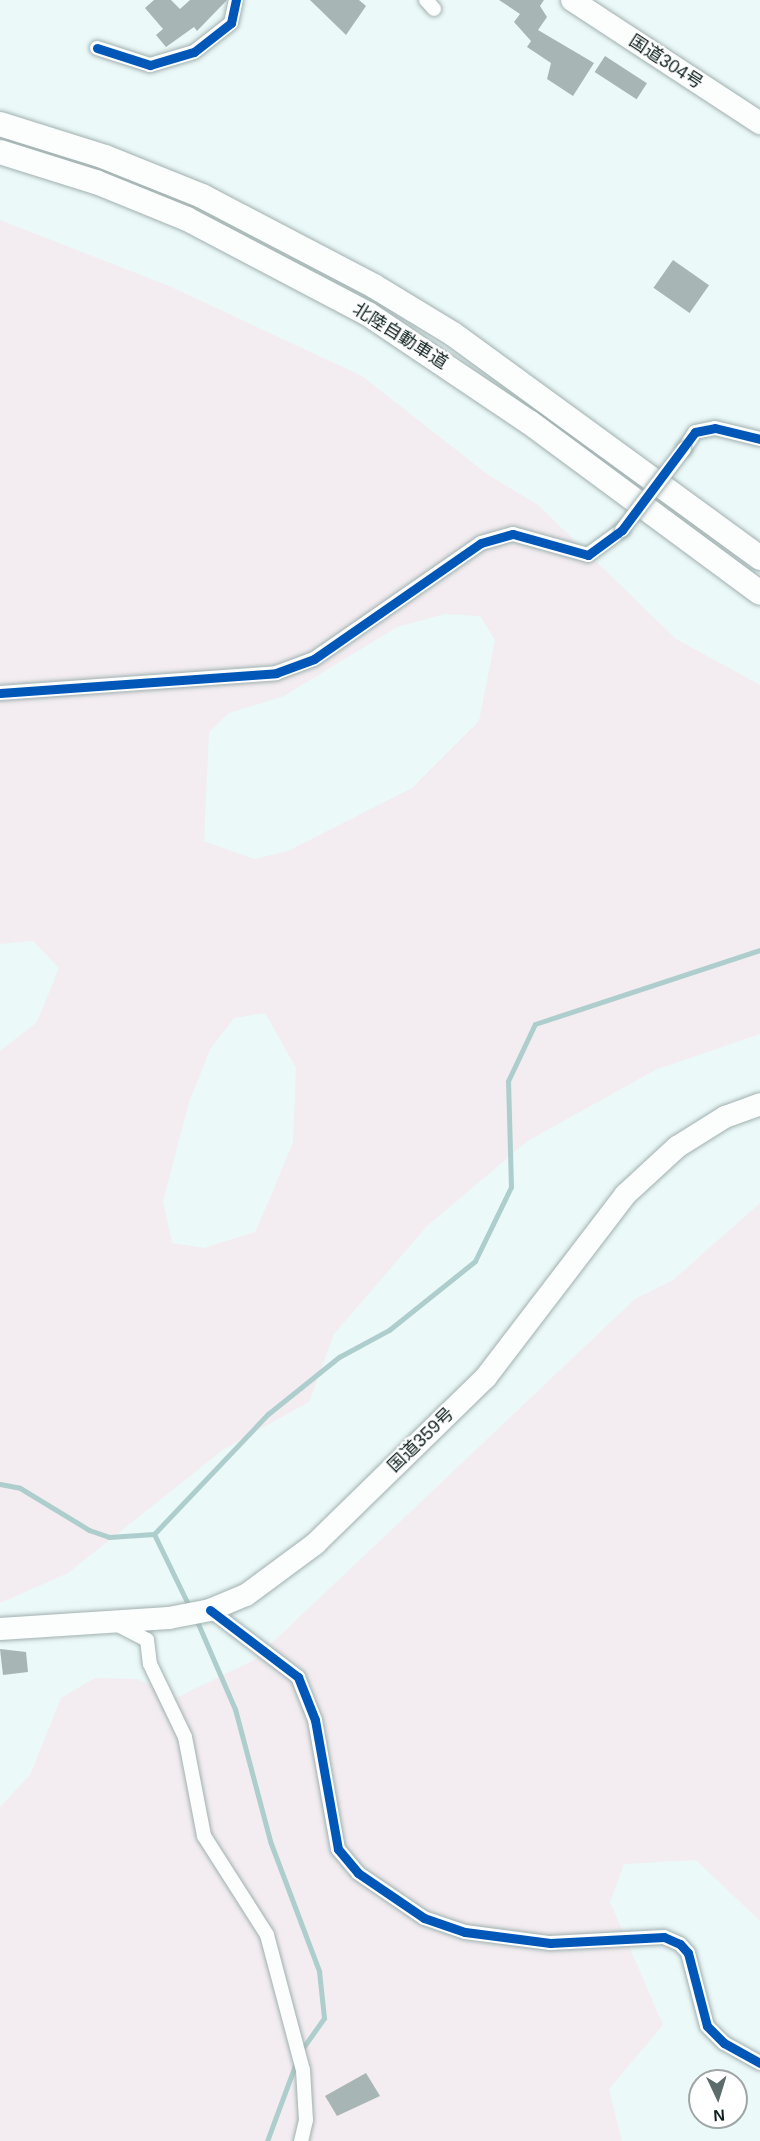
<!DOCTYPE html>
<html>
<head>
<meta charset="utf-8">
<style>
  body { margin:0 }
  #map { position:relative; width:760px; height:2141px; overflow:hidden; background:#ebf9f8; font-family:Arial,"Noto Sans JP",sans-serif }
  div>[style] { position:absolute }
  .green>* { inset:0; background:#f3edf1 }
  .stream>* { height:5px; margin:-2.5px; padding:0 2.5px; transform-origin:2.5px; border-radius:2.5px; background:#adcecc }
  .building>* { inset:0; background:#a7b5b4; transform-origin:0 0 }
  .roads { filter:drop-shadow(0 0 2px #a1b0af) drop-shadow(0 0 2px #a1b0af) }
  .minor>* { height:14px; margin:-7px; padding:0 7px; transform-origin:7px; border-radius:7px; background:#fcfefe }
  .trunk>* { height:22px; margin:-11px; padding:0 11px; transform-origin:11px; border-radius:11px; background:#fcfefe }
  .motorway>* { height:24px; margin:-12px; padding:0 12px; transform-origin:12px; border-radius:12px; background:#fcfefe }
  .bridges { filter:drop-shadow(0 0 2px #a1b0af) drop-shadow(0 0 2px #a1b0af) }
  .minor-bridge>* { height:14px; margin:-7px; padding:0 7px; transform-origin:7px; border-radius:7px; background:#fcfefe }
  .cycleway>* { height:9px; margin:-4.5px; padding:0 4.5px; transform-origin:4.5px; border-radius:4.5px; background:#0057b8 }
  span { translate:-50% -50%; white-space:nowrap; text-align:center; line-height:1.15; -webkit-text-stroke:4.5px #fff; paint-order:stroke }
  .street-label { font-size:18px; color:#0f201f }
  .north { position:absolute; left:688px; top:2069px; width:60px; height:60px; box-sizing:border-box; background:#fff; border:2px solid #9fa6a5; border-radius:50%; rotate:176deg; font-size:16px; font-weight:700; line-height:24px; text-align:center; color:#0f201f }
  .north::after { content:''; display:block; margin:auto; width:21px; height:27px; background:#5c6c6b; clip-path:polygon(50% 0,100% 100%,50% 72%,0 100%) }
</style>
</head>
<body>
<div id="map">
  <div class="green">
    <div style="clip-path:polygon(evenodd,0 220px,169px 286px,362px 376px,487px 474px,538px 505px,676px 639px,760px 685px,760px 1034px,655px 1070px,529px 1140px,427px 1226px,334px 1334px,309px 1402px,224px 1449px,68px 1573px,0 1603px,0 1051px,37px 1022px,59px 968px,33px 941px,0 944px,0 220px,445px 614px,480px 616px,495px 640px,479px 721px,412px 788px,288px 851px,254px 859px,204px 841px,209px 732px,229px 713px,284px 696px,397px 627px,445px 614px,0 220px,265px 1013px,296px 1068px,293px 1142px,268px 1203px,255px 1232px,204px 1248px,172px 1243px,163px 1201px,189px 1102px,211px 1048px,234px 1018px,265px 1013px)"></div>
    <div style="clip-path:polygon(760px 1203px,760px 1921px,696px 1860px,624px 1864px,610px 1902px,663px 2025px,609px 2089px,622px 2141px,0 2141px,0 1807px,30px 1775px,61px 1698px,95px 1678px,138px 1679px,176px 1698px,254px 1660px,635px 1299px,673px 1280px)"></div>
  </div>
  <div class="stream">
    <div style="left:0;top:1484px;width:20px;rotate:11deg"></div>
    <div style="left:20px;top:1488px;width:81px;rotate:31.3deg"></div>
    <div style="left:89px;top:1530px;width:21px;rotate:19deg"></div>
    <div style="left:109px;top:1537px;width:45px;rotate:-3.8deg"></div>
    <div style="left:154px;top:1534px;width:166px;rotate:-46.5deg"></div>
    <div style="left:268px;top:1414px;width:91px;rotate:-38.8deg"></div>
    <div style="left:339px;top:1357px;width:57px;rotate:-28.4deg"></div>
    <div style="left:389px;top:1330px;width:110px;rotate:-38.7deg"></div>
    <div style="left:475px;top:1261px;width:82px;rotate:-64.1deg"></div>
    <div style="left:511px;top:1187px;width:106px;rotate:-91.6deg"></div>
    <div style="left:508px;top:1081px;width:63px;rotate:-64.7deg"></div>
    <div style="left:535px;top:1024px;width:237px;rotate:-18.2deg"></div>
    <div style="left:154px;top:1534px;width:82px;rotate:64.1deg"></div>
    <div style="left:196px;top:1619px;width:98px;rotate:66.6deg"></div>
    <div style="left:235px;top:1709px;width:137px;rotate:75.1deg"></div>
    <div style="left:270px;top:1841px;width:139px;rotate:69.3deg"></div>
    <div style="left:319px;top:1971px;width:47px;rotate:83.9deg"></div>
    <div style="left:324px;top:2018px;width:42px;rotate:125.2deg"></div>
    <div style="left:267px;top:2141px;width:86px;rotate:-69.7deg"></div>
  </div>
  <div class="building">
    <div style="clip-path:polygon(154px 0,171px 0,180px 9px,190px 0,227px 0,197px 31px,194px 27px,166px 47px,156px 35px,163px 29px,145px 8px)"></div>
    <div style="clip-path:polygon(310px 0,359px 0,366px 6px,346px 35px)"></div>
    <div style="clip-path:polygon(499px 0,544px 0,540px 6px,547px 17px,538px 30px,594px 63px,573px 96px,547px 79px,551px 63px,527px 47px,531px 41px,514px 22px,520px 14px)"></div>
    <div style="left:605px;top:56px;width:50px;height:19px;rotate:33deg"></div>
    <div style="left:673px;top:260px;width:44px;height:34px;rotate:35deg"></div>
    <div style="clip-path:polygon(0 1649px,26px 1652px,28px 1672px,3px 1675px)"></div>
    <div style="clip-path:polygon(366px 2073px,380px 2096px,337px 2116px,325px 2096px)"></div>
  </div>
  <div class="roads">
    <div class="minor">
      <div style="left:426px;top:0;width:12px;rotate:48deg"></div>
      <div style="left:97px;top:48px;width:56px;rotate:17.8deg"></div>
      <div style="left:150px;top:65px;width:46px;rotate:-16.5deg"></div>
      <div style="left:194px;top:52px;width:47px;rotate:-38.1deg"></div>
      <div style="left:231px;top:23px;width:24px;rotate:-78deg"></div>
      <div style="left:684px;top:449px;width:20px;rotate:-57deg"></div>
      <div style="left:695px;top:432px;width:20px;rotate:-11deg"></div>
      <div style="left:715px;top:428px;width:46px;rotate:13.7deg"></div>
      <div style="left:0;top:693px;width:277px;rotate:-4.1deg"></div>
      <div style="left:276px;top:673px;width:40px;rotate:-20.2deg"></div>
      <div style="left:314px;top:659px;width:203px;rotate:-34.8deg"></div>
      <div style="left:481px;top:543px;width:33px;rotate:-16deg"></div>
      <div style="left:513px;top:534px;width:78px;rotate:15.6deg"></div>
      <div style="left:588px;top:555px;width:42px;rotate:-36.3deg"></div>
      <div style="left:210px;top:1610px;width:111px;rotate:37.3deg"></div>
      <div style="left:298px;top:1677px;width:46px;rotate:68.4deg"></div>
      <div style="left:315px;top:1720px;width:131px;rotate:79.9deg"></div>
      <div style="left:338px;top:1849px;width:31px;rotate:50deg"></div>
      <div style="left:358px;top:1873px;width:80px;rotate:34.3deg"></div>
      <div style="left:424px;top:1918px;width:43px;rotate:18.9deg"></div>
      <div style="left:465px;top:1932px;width:86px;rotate:7.4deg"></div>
      <div style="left:550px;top:1943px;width:114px;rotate:-3deg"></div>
      <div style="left:664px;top:1937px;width:17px;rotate:24deg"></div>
      <div style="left:680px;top:1944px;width:12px;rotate:48deg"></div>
      <div style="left:688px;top:1953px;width:75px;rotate:75.4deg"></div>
      <div style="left:707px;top:2026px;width:24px;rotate:45deg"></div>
      <div style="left:724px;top:2043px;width:41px;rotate:29.1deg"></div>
      <div style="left:116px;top:1624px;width:35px;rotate:27deg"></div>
      <div style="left:147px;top:1640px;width:24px;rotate:83deg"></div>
      <div style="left:150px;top:1664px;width:81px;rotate:64.4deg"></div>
      <div style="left:185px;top:1737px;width:101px;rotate:79.1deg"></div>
      <div style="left:204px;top:1836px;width:117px;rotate:57.5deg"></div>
      <div style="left:267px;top:1935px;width:140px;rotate:75.1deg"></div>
      <div style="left:303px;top:2070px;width:50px;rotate:86.6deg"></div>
      <div style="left:306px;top:2120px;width:22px;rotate:103deg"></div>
    </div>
    <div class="trunk">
      <div style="left:572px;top:0;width:225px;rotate:33.2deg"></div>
      <div style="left:0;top:1629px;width:169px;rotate:-3.7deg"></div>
      <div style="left:169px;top:1618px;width:42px;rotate:-11deg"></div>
      <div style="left:210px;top:1610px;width:39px;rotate:-23deg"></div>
      <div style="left:246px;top:1595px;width:86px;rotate:-36.5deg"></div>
      <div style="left:315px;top:1544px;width:239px;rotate:-44.3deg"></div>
      <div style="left:486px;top:1377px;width:229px;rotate:-52.6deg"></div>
      <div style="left:625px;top:1195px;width:71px;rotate:-42.7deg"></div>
      <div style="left:677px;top:1147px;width:57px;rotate:-32deg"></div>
      <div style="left:725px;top:1117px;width:37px;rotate:-20deg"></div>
    </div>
    <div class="motorway">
      <div style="left:0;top:124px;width:110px;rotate:17.4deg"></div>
      <div style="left:105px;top:157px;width:105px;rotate:21.9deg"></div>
      <div style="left:202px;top:196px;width:194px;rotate:27.6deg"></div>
      <div style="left:374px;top:286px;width:92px;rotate:31.3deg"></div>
      <div style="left:453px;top:334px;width:380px;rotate:36.1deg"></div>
      <div style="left:0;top:152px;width:101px;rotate:17.4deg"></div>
      <div style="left:96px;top:182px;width:98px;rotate:22.1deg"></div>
      <div style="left:187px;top:219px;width:204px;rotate:27.7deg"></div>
      <div style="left:368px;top:314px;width:194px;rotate:33.9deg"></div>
      <div style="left:529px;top:422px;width:287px;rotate:36.5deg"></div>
    </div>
  </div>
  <div class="bridges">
    <div class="minor-bridge">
      <div style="left:622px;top:530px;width:102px;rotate:-52.6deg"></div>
    </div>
  </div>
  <div class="cycleway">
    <div style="left:97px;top:48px;width:56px;rotate:17.8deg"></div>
    <div style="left:150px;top:65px;width:46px;rotate:-16.5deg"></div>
    <div style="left:194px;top:52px;width:47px;rotate:-38.1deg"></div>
    <div style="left:231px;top:23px;width:24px;rotate:-78deg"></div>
    <div style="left:0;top:693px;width:277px;rotate:-4.1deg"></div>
    <div style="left:276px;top:673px;width:40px;rotate:-20.2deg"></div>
    <div style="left:314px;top:659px;width:203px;rotate:-34.8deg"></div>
    <div style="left:481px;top:543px;width:33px;rotate:-16deg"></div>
    <div style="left:513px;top:534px;width:78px;rotate:15.6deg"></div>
    <div style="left:588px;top:555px;width:42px;rotate:-36.3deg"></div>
    <div style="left:622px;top:530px;width:122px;rotate:-53.3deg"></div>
    <div style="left:695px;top:432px;width:20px;rotate:-11deg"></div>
    <div style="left:715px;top:428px;width:46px;rotate:13.7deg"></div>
    <div style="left:210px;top:1610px;width:111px;rotate:37.3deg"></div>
    <div style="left:298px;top:1677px;width:46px;rotate:68.4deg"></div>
    <div style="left:315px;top:1720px;width:131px;rotate:79.9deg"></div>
    <div style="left:338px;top:1849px;width:31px;rotate:50deg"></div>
    <div style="left:358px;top:1873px;width:80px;rotate:34.3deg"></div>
    <div style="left:424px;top:1918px;width:43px;rotate:18.9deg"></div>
    <div style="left:465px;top:1932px;width:86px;rotate:7.4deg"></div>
    <div style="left:550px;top:1943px;width:114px;rotate:-3deg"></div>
    <div style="left:664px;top:1937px;width:17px;rotate:24deg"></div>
    <div style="left:680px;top:1944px;width:12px;rotate:48deg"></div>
    <div style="left:688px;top:1953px;width:75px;rotate:75.4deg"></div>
    <div style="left:707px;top:2026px;width:24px;rotate:45deg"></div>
    <div style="left:724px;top:2043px;width:41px;rotate:29.1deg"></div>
  </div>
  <div class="street-label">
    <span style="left:666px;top:62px;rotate:33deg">国道304号</span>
    <span style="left:400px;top:336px;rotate:32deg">北陸自動車道</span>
    <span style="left:421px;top:1440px;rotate:-44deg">国道359号</span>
  </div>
  <div class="north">N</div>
</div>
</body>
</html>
